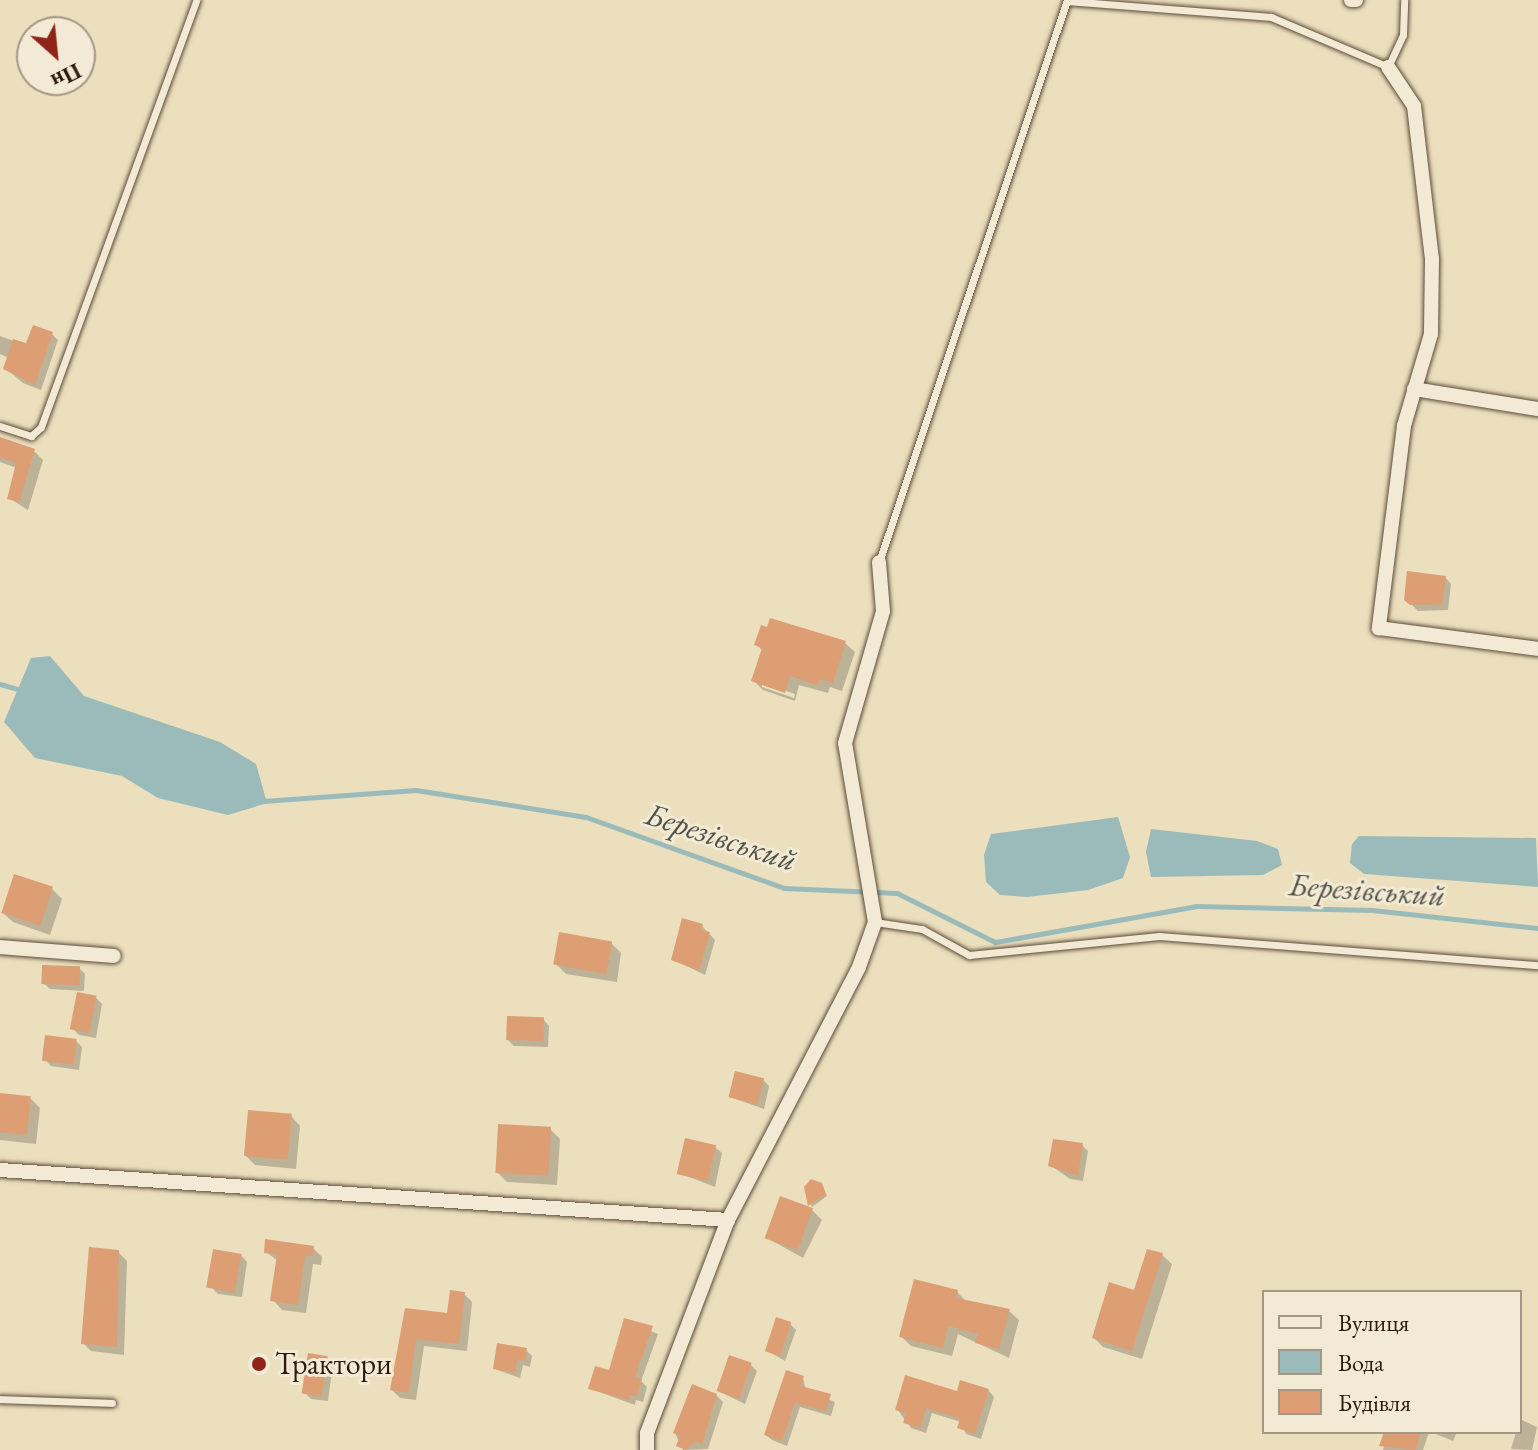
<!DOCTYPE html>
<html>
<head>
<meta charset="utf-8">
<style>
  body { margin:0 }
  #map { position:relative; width:1538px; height:1450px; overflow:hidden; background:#ebdfbe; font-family:"EB Garamond",serif }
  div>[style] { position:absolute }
  .water>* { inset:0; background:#9abbb9 }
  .shadow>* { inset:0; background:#0003 }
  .stream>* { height:5px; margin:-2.5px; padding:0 2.5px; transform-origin:2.5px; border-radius:2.5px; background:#9abbb9 }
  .building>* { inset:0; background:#dd9e74; transform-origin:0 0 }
  .roads { filter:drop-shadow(0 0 2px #5c4b38) drop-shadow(0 0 2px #5c4b38) }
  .service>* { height:7px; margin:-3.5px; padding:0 3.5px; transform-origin:3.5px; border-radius:3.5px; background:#f2ead5 }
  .minor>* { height:14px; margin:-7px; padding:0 7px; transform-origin:7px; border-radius:7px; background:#f2ead5 }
  .dots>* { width:22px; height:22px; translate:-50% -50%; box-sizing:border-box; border:4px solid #f2ead5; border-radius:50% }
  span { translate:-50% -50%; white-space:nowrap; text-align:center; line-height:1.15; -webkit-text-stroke:6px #f2ead5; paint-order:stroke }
  .poi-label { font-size:30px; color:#2d1a0c }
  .left { translate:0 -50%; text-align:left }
  .water-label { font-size:32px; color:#535249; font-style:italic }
  .legend { position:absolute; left:1262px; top:1290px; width:260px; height:144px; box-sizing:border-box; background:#f2ead5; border:2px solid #a39785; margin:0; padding:10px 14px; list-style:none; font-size:24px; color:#2d1a0c }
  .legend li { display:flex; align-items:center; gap:16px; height:40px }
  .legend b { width:40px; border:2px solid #a39785 }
  .north { position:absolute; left:16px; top:16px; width:80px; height:80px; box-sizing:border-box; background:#f2ead5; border:2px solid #a39785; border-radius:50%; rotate:153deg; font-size:22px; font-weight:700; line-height:32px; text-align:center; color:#2d1a0c }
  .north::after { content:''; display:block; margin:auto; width:28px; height:36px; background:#8f2418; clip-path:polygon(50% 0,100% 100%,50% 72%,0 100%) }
</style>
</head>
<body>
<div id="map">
  <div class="water">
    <div style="clip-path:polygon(50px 656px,84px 696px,220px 742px,256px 764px,267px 803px,228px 815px,158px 798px,122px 776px,35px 758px,4px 722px,31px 658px)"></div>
    <div style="clip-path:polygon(1118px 817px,1130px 857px,1123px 878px,1088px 890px,1027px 897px,1000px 895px,986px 882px,984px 855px,991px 834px)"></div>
    <div style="clip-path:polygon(1151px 829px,1257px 841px,1278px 849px,1282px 865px,1263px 875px,1151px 877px,1146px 852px)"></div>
    <div style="clip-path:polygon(1359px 836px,1536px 838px,1538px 887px,1364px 874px,1350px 863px,1352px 844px)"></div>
  </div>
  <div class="shadow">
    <div style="clip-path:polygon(52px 334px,58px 340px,41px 390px,23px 383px,5px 368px,9px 358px,0 354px,0 336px,28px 346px)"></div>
    <div style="clip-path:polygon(0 439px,34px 451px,43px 460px,28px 510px,9px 498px,17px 468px,0 462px)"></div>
    <div style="clip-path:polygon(1445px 577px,1451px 584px,1448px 610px,1418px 611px,1406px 599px)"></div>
    <div style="clip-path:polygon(evenodd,845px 643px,855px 652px,842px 691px,830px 687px,828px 693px,799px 685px,795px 701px,763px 690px,753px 680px,763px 651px,756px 644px,845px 643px,762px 683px,795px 694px,794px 698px,762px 687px,762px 683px)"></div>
    <div style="clip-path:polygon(52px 889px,62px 899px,50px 935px,13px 922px,3px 913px)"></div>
    <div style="clip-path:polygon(702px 926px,715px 940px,705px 975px,673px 959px)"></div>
    <div style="clip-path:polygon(611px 943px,621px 953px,617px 982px,566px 974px,556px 964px)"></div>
    <div style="clip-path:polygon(79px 968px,85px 974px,84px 991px,50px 989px,43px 983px)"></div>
    <div style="clip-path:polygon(96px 998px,102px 1004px,96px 1038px,79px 1035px,73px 1029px)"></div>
    <div style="clip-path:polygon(543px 1019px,549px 1026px,548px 1047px,514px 1046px,507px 1039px)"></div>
    <div style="clip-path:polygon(76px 1041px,82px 1047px,79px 1070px,51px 1066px,45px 1060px)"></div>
    <div style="clip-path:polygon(763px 1080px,769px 1086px,764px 1109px,730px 1097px)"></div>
    <div style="clip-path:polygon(0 1095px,30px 1098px,40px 1108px,36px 1144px,0 1140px)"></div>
    <div style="clip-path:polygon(291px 1116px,300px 1126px,296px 1169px,255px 1165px,245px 1155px)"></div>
    <div style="clip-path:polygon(550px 1129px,560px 1139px,557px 1185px,507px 1182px,497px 1172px)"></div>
    <div style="clip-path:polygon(1082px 1145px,1088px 1151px,1083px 1181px,1070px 1179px,1050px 1165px)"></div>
    <div style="clip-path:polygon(715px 1147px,722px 1153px,715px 1187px,679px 1173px)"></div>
    <div style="clip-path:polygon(821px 1185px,827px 1196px,812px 1207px,806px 1187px)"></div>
    <div style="clip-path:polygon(781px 1199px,812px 1210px,822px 1220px,803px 1258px,767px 1238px)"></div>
    <div style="clip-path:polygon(313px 1248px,322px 1257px,321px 1265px,313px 1264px,306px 1313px,282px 1310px,273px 1300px,278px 1261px,266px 1252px)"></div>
    <div style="clip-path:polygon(118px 1252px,127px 1261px,124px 1355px,91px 1351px,83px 1343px)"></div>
    <div style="clip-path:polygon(241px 1255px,247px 1262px,242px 1297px,218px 1294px,212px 1288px)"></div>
    <div style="clip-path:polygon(1162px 1255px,1172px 1264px,1142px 1359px,1103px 1347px,1094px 1338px)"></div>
    <div style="clip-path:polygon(957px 1292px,968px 1303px,1009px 1311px,1019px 1320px,1009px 1358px,958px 1334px,952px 1356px,911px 1346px,901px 1336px)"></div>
    <div style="clip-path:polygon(464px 1294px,472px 1302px,467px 1351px,424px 1346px,416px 1400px,400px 1398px,392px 1390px,406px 1310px,449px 1315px)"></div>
    <div style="clip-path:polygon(625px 1320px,658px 1334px,641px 1381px,647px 1387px,643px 1402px,636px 1400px,635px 1405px,591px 1389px,610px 1372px)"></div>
    <div style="clip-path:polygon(790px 1324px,796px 1330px,785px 1361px,766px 1350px)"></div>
    <div style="clip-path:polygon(526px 1350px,532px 1356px,530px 1367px,523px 1365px,520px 1378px,495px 1369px)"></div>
    <div style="clip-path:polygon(327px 1358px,333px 1364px,328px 1401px,311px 1399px,305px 1393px)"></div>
    <div style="clip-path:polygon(751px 1365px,757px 1371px,745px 1404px,718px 1391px)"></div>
    <div style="clip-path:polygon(803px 1378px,806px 1390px,835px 1402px,831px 1416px,800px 1407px,787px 1446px,772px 1440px,766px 1435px)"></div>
    <div style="clip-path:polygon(988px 1390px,994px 1397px,981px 1439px,966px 1434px,961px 1422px,932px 1413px,926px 1433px,911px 1428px,897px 1409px)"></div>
    <div style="clip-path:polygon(716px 1395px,723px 1402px,708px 1449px,683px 1450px,675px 1433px)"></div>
    <div style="clip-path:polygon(1520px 1419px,1537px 1427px,1532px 1450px,1511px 1449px)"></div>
    <div style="clip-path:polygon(1387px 1432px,1429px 1432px,1423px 1450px,1383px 1450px)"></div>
    <div style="clip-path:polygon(1431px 1432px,1457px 1432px,1453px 1441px)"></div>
  </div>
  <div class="stream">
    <div style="left:0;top:684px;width:22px;rotate:16deg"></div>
    <div style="left:263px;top:801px;width:153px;rotate:-4.1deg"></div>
    <div style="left:416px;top:790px;width:172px;rotate:9deg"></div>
    <div style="left:586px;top:817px;width:210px;rotate:19.7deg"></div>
    <div style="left:784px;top:888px;width:113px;rotate:2.5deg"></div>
    <div style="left:897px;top:893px;width:110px;rotate:26.6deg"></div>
    <div style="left:995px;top:942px;width:205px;rotate:-10.1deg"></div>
    <div style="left:1197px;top:906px;width:175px;rotate:1.3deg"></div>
    <div style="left:1372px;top:910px;width:167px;rotate:6.2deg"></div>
  </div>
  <div class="building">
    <div style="clip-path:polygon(33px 325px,53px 332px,35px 385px,3px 369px,13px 339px,26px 343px)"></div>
    <div style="clip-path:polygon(0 437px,35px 449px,19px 502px,7px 499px,16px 463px,0 457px)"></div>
    <div style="clip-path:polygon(1407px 571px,1446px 576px,1442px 604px,1410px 605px,1404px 600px)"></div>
    <div style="clip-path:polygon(770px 618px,846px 641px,833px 683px,820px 679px,818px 685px,790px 676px,785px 693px,751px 681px,762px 648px,754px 645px,761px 625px,767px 627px)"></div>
    <div style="left:14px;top:874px;width:41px;height:41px;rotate:18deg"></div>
    <div style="clip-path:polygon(682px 918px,703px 924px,701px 930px,710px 932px,699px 971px,671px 960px)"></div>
    <div style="left:559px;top:932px;width:54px;height:33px;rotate:10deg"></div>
    <div style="left:42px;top:965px;width:38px;height:19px;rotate:2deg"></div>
    <div style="left:77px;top:992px;width:20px;height:38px;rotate:11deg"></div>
    <div style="left:507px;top:1016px;width:37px;height:24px;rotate:2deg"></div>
    <div style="left:45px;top:1035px;width:32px;height:26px;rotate:7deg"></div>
    <div style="left:735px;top:1071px;width:30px;height:27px;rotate:14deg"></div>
    <div style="left:0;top:1093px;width:31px;height:39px;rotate:6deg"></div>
    <div style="left:248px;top:1110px;width:44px;height:46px;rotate:5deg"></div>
    <div style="left:498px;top:1124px;width:53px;height:49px;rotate:3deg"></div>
    <div style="left:685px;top:1138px;width:32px;height:37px;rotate:13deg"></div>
    <div style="clip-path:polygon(1053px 1139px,1083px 1143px,1078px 1176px,1048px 1166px)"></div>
    <div style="clip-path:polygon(811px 1179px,822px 1183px,826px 1194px,808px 1206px,804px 1187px)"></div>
    <div style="left:780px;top:1196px;width:35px;height:45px;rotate:20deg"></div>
    <div style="clip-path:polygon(265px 1239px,314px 1246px,313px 1256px,305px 1256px,298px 1305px,270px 1301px,277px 1254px,264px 1253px)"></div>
    <div style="clip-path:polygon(89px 1247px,119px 1250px,117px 1347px,81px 1344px)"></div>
    <div style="left:213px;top:1249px;width:29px;height:39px;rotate:10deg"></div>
    <div style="clip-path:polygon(1147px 1249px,1163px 1253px,1132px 1351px,1092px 1338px,1109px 1282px,1134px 1290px)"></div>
    <div style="clip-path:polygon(914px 1279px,958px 1290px,956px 1298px,1010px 1309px,999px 1349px,975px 1343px,978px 1334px,948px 1326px,943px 1348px,899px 1337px)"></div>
    <div style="clip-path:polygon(450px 1290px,465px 1292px,459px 1344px,416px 1339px,409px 1393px,390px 1390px,405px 1308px,447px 1313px)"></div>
    <div style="left:776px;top:1317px;width:16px;height:36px;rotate:18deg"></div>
    <div style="clip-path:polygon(624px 1318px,653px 1326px,635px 1377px,642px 1379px,637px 1397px,630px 1395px,629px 1400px,588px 1389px,595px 1366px,609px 1370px)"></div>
    <div style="clip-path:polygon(497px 1343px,527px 1348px,525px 1361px,517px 1360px,515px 1373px,493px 1369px)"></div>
    <div style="left:308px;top:1353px;width:20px;height:41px;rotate:9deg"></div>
    <div style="left:729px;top:1355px;width:24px;height:38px;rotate:19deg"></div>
    <div style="clip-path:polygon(786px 1370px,804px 1376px,801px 1386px,831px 1394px,826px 1411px,795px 1403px,782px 1441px,764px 1435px)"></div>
    <div style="clip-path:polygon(905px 1375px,957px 1391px,960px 1380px,989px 1389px,975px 1434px,957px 1428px,960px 1419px,926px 1408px,920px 1428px,903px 1423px,906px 1413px,895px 1410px)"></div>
    <div style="clip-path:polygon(692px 1384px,717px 1394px,702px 1444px,695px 1441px,686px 1450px,676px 1446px,680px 1436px,673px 1433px)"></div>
    <div style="clip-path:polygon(1384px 1432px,1421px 1432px,1416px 1450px,1379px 1446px)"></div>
  </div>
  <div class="roads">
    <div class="service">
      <div style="left:1067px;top:1px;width:205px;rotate:4.5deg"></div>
      <div style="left:1271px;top:17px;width:127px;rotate:23.1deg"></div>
      <div style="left:1388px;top:67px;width:35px;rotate:-65deg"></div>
      <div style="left:1403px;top:35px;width:35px;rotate:-88deg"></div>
      <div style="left:0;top:426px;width:33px;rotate:18deg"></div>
      <div style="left:31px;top:436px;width:13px;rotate:-42deg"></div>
      <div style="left:41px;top:427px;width:454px;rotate:-70deg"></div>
      <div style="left:879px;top:562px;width:593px;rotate:-71.5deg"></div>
      <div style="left:875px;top:922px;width:48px;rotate:8.5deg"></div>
      <div style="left:922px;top:929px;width:54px;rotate:29deg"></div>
      <div style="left:969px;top:955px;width:191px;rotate:-5.7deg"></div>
      <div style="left:1159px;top:936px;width:380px;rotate:4.4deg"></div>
      <div style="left:0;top:1399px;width:112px;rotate:2deg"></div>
    </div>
    <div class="minor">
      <div style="left:1351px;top:0;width:5px"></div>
      <div style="left:1388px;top:67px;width:47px;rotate:56.3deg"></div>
      <div style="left:1414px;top:106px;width:154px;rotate:83.3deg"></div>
      <div style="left:1432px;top:259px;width:75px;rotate:90.8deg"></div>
      <div style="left:1431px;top:334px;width:96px;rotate:106.4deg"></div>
      <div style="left:1404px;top:426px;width:204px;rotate:97.1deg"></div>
      <div style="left:1379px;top:628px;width:160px;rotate:7.5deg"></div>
      <div style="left:1414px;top:389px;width:126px;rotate:9.2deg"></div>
      <div style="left:0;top:947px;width:114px;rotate:4.5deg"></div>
      <div style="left:0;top:1170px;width:730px;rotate:3.93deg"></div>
      <div style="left:647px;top:1450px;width:17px;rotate:-90deg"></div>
      <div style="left:647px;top:1433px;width:228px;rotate:-69.2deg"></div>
      <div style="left:728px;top:1220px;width:285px;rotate:-62.6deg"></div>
      <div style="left:859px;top:967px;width:48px;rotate:-70.4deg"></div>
      <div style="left:875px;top:922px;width:181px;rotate:-99.5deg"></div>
      <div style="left:845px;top:743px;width:137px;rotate:-73.9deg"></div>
      <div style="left:883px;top:611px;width:49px;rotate:-94.7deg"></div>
    </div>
  </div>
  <div class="dots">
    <div style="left:259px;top:1364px;background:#8f2418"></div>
  </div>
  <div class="poi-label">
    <span class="left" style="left:275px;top:1364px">Трактори</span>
  </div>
  <div class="water-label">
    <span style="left:721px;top:837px;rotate:18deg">Березівський</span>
    <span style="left:1367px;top:890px;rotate:4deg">Березівський</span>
  </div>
  <ul class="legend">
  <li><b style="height:10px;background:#f2ead5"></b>Вулиця</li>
  <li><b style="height:22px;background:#9abbb9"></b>Вода</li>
  <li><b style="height:22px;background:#dd9e74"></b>Будівля</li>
  </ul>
  <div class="north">Пн</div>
</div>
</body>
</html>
